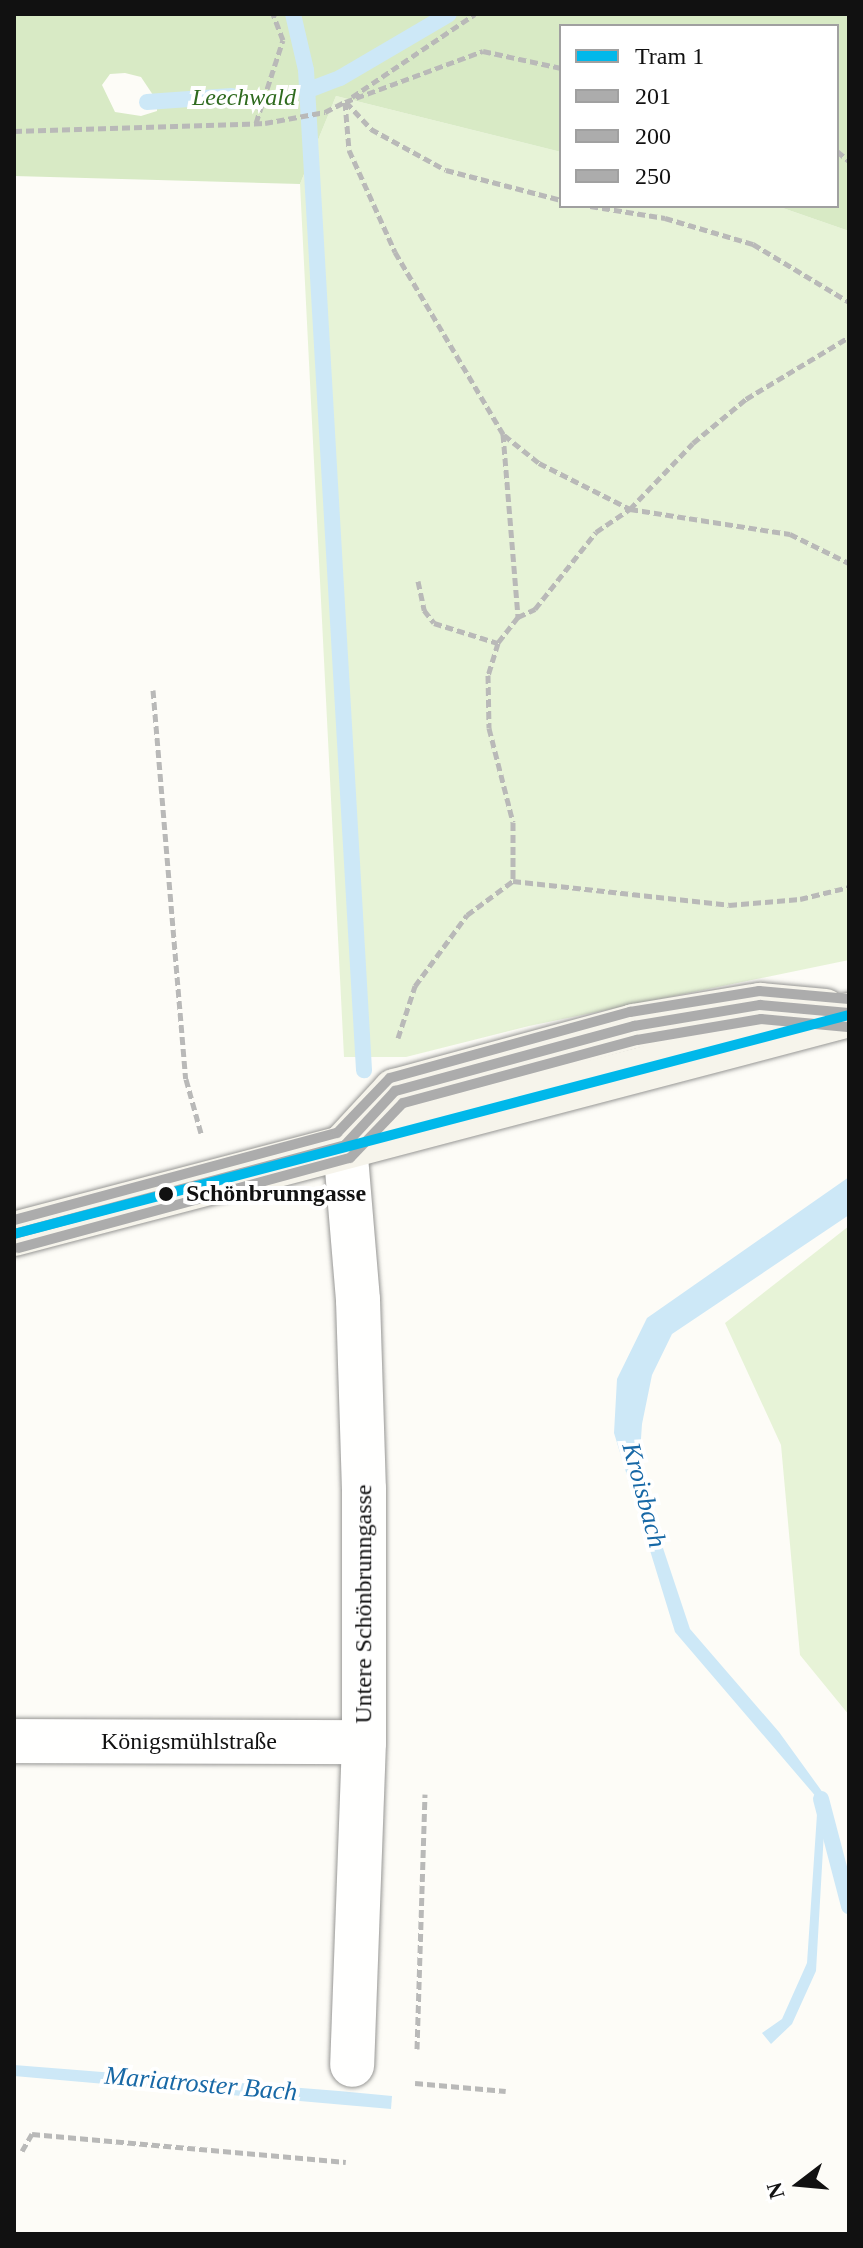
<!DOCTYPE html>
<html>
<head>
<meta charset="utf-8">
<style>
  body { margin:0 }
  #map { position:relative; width:863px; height:2248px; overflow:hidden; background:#fdfcf7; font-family:"Times New Roman",serif }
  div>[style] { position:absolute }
  .green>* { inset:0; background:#e7f3d7 }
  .forest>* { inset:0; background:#d8eac5 }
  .water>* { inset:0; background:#cde8f7 }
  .stream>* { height:16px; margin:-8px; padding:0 8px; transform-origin:8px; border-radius:8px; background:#cde8f7 }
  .path>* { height:5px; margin-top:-2.5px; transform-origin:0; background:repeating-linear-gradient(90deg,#b9b9b8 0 8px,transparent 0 12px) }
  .roads { filter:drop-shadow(0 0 2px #979795) drop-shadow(0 0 2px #979795) }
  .minor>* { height:44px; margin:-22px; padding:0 22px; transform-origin:22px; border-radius:22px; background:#fffffe }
  .secondary>* { height:44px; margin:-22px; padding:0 22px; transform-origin:22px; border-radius:22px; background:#f6f4eb }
  .bus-1>* { height:10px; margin:-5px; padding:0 5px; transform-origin:5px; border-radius:5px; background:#acacac }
  .bus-2>* { height:10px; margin:-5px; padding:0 5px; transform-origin:5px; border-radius:5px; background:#acacac }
  .bus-3>* { height:10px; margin:-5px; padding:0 5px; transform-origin:5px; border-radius:5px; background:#acacac }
  .tram-1>* { height:10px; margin:-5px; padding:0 5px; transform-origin:5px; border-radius:5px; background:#00b8ea }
  .dots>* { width:22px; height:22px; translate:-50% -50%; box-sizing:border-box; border:4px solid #fff; border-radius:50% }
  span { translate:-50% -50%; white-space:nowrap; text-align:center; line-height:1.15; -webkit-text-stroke:8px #fff; paint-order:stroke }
  .park-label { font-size:24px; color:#2f6b1f; font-style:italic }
  .stop-label { font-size:24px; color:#111; font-weight:700 }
  .left { translate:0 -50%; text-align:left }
  .street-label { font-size:24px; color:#111 }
  .water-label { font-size:26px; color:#1768a6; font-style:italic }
  .frame { position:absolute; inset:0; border:16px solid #111; pointer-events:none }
  .legend { position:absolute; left:559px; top:24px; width:280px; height:184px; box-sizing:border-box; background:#fff; border:2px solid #a0a0a0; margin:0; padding:10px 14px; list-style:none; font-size:24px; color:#111 }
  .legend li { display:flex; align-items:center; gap:16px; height:40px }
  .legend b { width:40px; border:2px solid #a0a0a0 }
  .north { position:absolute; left:759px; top:2144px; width:80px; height:80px; -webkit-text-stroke:6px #fff; paint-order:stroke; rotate:254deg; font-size:22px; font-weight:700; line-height:32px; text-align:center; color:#111 }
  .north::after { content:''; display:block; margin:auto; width:28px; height:36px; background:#111; clip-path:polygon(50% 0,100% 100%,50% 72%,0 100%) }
</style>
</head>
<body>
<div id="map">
  <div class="green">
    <div style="clip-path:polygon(336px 96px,561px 152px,561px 206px,777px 206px,849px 231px,849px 960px,529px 1026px,406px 1057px,344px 1057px,300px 184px)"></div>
    <div style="clip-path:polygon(849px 1226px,849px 1715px,800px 1655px,781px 1445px,725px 1323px)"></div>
  </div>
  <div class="forest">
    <div style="clip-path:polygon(evenodd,14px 14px,849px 14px,849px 231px,777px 206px,837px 206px,837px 26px,561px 26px,561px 152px,336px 96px,300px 184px,14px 176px,14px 14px,125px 73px,141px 77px,157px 101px,157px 111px,141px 116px,115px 112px,102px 85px,110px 74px,125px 73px)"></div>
  </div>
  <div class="water">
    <div style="clip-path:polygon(849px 1177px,849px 1215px,672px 1334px,652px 1375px,642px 1424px,640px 1453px,657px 1530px,690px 1629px,779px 1732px,826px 1797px,816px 1971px,792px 2024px,771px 2044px,762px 2033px,782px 2019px,807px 1963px,818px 1799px,675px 1632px,614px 1433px,617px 1379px,647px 1318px)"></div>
    <div style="clip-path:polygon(14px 2065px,339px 2091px,392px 2096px,391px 2109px,14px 2076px)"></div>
  </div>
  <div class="stream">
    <div style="left:293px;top:14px;width:57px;rotate:76.9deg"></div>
    <div style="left:306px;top:70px;width:1002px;rotate:86.68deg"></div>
    <div style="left:306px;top:91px;width:36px;rotate:-21deg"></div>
    <div style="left:340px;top:78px;width:126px;rotate:-30.4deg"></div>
    <div style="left:147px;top:102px;width:85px;rotate:-4deg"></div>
    <div style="left:821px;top:1799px;width:111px;rotate:75.3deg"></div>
  </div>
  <div class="path">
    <div style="left:352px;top:97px;width:148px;rotate:-34deg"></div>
    <div style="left:345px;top:102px;width:147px;rotate:-20.3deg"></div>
    <div style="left:483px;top:51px;width:80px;rotate:12.3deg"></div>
    <div style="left:346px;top:102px;width:37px;rotate:47deg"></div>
    <div style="left:371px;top:129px;width:85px;rotate:28.7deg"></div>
    <div style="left:446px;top:170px;width:119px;rotate:14.6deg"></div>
    <div style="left:256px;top:123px;width:87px;rotate:-72deg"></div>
    <div style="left:283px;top:40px;width:28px;rotate:-111deg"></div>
    <div style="left:14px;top:131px;width:251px;rotate:-1.8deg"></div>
    <div style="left:265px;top:123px;width:61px;rotate:-10.4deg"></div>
    <div style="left:325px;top:112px;width:22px;rotate:-27deg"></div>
    <div style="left:345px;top:102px;width:48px;rotate:85.2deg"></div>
    <div style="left:349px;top:150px;width:112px;rotate:65.7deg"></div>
    <div style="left:395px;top:252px;width:212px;rotate:59.3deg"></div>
    <div style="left:503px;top:434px;width:184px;rotate:85.3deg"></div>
    <div style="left:518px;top:617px;width:33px;rotate:128deg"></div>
    <div style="left:498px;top:643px;width:34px;rotate:107deg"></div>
    <div style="left:488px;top:675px;width:53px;rotate:88.9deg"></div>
    <div style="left:489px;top:728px;width:97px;rotate:75.7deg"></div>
    <div style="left:513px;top:822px;width:59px;rotate:90deg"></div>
    <div style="left:837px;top:151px;width:16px;rotate:40deg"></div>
    <div style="left:590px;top:206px;width:76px;rotate:9.1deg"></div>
    <div style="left:665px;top:218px;width:92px;rotate:16.5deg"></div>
    <div style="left:753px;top:244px;width:112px;rotate:31.1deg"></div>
    <div style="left:504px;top:435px;width:45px;rotate:38.7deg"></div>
    <div style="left:539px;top:463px;width:102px;rotate:26.8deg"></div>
    <div style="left:630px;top:509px;width:162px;rotate:8.9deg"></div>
    <div style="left:790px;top:534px;width:66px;rotate:26.2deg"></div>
    <div style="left:418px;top:581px;width:30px;rotate:78deg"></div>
    <div style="left:424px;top:610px;width:16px;rotate:52deg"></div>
    <div style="left:434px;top:623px;width:67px;rotate:17.4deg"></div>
    <div style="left:518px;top:617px;width:19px;rotate:-25deg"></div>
    <div style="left:535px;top:609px;width:98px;rotate:-51.6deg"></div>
    <div style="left:596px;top:532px;width:41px;rotate:-34.1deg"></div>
    <div style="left:630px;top:509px;width:91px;rotate:-46.3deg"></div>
    <div style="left:693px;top:443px;width:69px;rotate:-39.7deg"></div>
    <div style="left:746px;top:399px;width:120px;rotate:-31deg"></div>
    <div style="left:153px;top:690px;width:390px;rotate:85.2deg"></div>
    <div style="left:186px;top:1079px;width:56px;rotate:74.5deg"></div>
    <div style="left:398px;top:1038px;width:55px;rotate:-71.9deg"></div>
    <div style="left:415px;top:986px;width:88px;rotate:-53.8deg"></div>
    <div style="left:467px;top:915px;width:57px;rotate:-36.5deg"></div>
    <div style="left:513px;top:881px;width:217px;rotate:6.3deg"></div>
    <div style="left:729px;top:905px;width:71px;rotate:-4.8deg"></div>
    <div style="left:800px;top:899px;width:50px;rotate:-13.8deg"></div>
    <div style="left:417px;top:2049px;width:255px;rotate:-88.2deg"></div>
    <div style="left:415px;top:2083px;width:91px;rotate:5deg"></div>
    <div style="left:22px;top:2151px;width:20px;rotate:-60deg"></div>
    <div style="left:32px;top:2134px;width:315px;rotate:5.1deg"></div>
  </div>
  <div class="roads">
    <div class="minor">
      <div style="left:345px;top:1145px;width:156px;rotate:85.2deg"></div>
      <div style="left:358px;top:1300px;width:189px;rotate:88.2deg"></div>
      <div style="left:364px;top:1489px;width:253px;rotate:90deg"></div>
      <div style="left:364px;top:1742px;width:323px;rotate:92.1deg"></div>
      <div style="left:14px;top:1741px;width:350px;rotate:0.2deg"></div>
    </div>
    <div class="secondary">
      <div style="left:345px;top:1145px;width:74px;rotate:-47.2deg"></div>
      <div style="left:395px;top:1091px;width:248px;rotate:-15.2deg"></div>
      <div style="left:634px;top:1026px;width:128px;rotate:-9.5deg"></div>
      <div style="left:760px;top:1005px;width:65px;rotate:5.3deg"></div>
      <div style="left:14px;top:1234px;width:863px;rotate:-14.7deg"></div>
    </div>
  </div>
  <div class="bus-1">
    <div style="left:14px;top:1234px;width:343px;rotate:-15deg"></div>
    <div style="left:345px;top:1145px;width:74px;rotate:-47.2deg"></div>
    <div style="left:395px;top:1091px;width:248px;rotate:-15.2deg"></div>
    <div style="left:634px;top:1026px;width:128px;rotate:-9.5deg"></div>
    <div style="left:760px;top:1005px;width:89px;rotate:5.1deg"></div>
  </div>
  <div class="bus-2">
    <div style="left:18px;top:1248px;width:344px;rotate:-15.2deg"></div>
    <div style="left:350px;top:1158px;width:76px;rotate:-46.1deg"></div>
    <div style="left:403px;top:1103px;width:242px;rotate:-15.1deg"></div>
    <div style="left:637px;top:1040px;width:126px;rotate:-9.6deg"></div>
    <div style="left:761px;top:1019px;width:87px;rotate:5.3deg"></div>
  </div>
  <div class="bus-3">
    <div style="left:14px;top:1220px;width:335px;rotate:-15.1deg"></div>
    <div style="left:337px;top:1133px;width:76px;rotate:-46.1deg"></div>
    <div style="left:390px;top:1078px;width:249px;rotate:-15.4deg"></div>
    <div style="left:630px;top:1012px;width:131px;rotate:-9.2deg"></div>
    <div style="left:759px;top:991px;width:90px;rotate:5.1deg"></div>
  </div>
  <div class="tram-1">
    <div style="left:14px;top:1234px;width:863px;rotate:-14.7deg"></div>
  </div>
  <div class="dots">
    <div style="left:166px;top:1194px;background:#111"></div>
  </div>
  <div class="park-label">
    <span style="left:244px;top:98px">Leechwald</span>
  </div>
  <div class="stop-label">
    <span class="left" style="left:186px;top:1194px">Schönbrunngasse</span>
  </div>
  <div class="street-label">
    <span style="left:364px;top:1604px;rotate:-90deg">Untere Schönbrunngasse</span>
    <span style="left:189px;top:1742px">Königsmühlstraße</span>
  </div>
  <div class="water-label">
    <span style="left:644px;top:1495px;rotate:75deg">Kroisbach</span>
    <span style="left:201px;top:2084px;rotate:5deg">Mariatroster Bach</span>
  </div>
  <div class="frame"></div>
  <ul class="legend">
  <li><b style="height:10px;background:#00b8ea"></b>Tram 1</li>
  <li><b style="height:10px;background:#acacac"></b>201</li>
  <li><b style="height:10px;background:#acacac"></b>200</li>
  <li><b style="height:10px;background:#acacac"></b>250</li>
  </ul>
  <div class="north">N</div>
</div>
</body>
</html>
